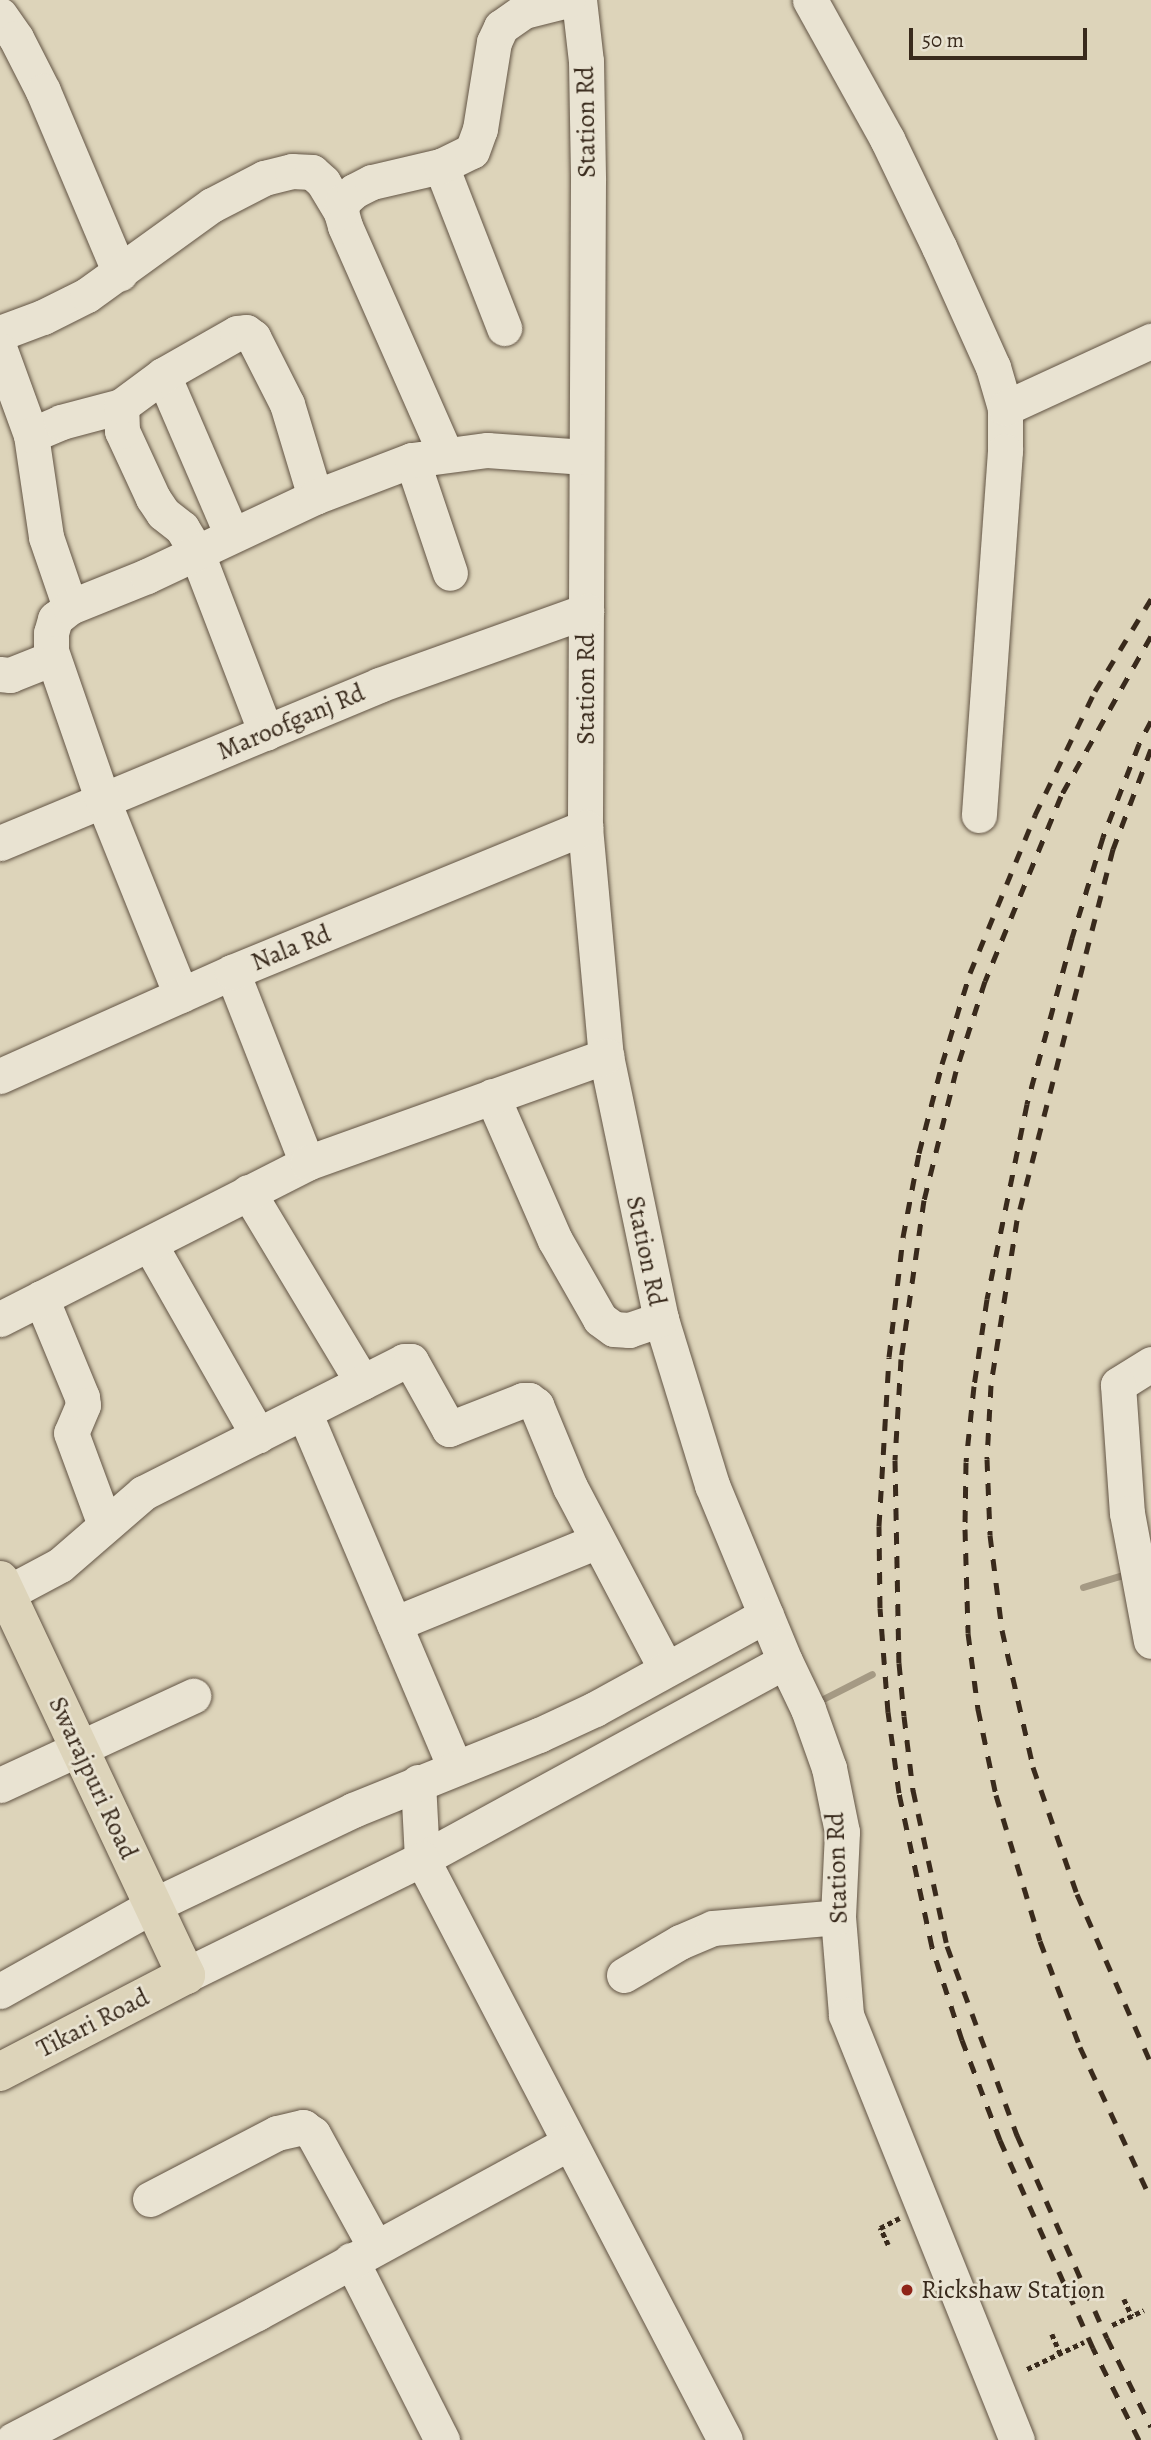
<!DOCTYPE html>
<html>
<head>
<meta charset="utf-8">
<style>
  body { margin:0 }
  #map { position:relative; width:1151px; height:2440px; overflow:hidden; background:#ddd4ba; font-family:Alegreya,serif }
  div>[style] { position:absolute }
  .stream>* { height:7px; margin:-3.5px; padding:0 3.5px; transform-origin:3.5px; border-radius:3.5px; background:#a59a84 }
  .path>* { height:4.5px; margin-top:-2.25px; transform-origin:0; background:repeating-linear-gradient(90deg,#392a1c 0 5px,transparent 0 8.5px) }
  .roads { filter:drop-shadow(0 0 2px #625444) drop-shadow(0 0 2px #625444) }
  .minor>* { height:35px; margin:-17.5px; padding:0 17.5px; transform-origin:17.5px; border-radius:17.5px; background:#e9e3d2 }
  .highway>* { height:38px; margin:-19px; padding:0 19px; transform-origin:19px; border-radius:19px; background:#ddd4ba }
  .rail>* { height:5px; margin-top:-2.5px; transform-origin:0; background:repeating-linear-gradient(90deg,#392a1c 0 12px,transparent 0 24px) }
  .dots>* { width:19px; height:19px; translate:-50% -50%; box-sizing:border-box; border:4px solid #e9e3d2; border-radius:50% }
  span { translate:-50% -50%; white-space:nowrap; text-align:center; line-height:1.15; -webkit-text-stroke:5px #e9e3d2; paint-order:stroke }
  .street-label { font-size:26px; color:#392a1c }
  .poi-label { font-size:26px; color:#392a1c }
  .left { translate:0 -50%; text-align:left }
  .scale { position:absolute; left:909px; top:28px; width:178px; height:32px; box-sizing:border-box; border:4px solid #392a1c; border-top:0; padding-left:9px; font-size:21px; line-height:24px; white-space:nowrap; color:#392a1c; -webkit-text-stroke:5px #e9e3d2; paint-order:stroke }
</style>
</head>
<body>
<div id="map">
  <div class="stream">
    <div style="left:1083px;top:1587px;width:42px;rotate:-16.7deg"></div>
    <div style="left:821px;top:1700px;width:57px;rotate:-27deg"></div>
  </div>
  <div class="path">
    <div style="left:888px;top:2245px;width:19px;rotate:-115deg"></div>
    <div style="left:880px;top:2228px;width:22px;rotate:-27deg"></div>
    <div style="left:1124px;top:2299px;width:19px;rotate:65deg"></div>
    <div style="left:1112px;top:2325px;width:35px;rotate:-25deg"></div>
    <div style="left:1052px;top:2334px;width:21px;rotate:67deg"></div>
    <div style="left:1027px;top:2369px;width:63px;rotate:-25.3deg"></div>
  </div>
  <div class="roads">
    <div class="minor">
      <div style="left:579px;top:0;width:61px;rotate:83.5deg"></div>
      <div style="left:586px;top:61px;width:119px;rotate:89deg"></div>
      <div style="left:588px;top:180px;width:647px;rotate:90.27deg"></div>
      <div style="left:585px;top:827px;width:230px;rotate:84.8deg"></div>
      <div style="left:606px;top:1056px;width:269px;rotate:78.2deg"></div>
      <div style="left:661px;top:1319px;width:174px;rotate:72.9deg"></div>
      <div style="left:712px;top:1485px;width:191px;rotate:67.5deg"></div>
      <div style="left:785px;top:1661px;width:53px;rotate:64.4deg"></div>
      <div style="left:808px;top:1709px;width:63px;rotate:70.4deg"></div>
      <div style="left:829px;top:1768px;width:65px;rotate:78.5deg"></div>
      <div style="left:842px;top:1832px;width:85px;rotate:92.7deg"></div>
      <div style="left:838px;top:1917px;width:98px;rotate:85.3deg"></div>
      <div style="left:846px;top:2015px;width:458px;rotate:68.1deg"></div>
      <div style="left:810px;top:0;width:159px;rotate:61deg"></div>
      <div style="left:887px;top:139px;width:120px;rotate:64.3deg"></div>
      <div style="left:939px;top:247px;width:132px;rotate:65.8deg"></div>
      <div style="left:993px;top:367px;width:43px;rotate:73.7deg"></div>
      <div style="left:1005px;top:408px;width:43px;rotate:90deg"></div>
      <div style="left:1005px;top:451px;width:365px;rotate:94.1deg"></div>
      <div style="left:0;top:15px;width:28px;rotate:55deg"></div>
      <div style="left:16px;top:38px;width:59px;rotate:63deg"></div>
      <div style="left:43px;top:91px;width:198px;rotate:67.1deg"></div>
      <div style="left:441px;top:166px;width:174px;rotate:68.7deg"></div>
      <div style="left:0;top:333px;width:46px;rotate:-20.4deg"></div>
      <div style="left:43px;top:317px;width:49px;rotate:-26.6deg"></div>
      <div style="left:87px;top:295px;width:154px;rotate:-35.8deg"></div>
      <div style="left:212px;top:205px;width:59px;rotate:-27.4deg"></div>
      <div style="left:264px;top:178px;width:29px;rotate:-14deg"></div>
      <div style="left:292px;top:171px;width:20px;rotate:3deg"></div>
      <div style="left:312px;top:172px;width:15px;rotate:42deg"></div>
      <div style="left:323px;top:182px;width:35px;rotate:59deg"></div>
      <div style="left:0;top:350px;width:90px;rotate:70deg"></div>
      <div style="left:31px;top:435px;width:103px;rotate:81.6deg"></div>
      <div style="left:46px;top:537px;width:74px;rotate:71.1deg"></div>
      <div style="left:163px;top:375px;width:174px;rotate:66.7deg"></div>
      <div style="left:1005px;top:408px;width:161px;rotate:-24.7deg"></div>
      <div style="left:31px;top:435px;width:33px;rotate:-23deg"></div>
      <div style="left:61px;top:422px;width:62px;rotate:-14.9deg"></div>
      <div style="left:445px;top:453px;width:248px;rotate:-113.8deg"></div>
      <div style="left:345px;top:226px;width:15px;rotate:-106deg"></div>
      <div style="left:341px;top:212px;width:11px;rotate:-80deg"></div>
      <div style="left:343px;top:201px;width:15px;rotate:-42deg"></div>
      <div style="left:354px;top:191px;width:20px;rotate:-27deg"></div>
      <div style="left:372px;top:182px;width:71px;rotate:-13.1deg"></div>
      <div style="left:441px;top:166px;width:34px;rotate:-26deg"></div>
      <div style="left:472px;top:151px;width:23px;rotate:-70deg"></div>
      <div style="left:480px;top:129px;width:88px;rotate:-80.9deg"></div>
      <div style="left:494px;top:42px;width:17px;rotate:-65deg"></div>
      <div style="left:501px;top:27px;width:28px;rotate:-35deg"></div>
      <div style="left:524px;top:11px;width:45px;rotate:-14deg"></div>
      <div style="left:412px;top:460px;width:119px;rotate:71.4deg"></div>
      <div style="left:0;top:674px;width:10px;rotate:6deg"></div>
      <div style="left:10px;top:675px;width:46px;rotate:-21.6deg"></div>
      <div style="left:266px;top:733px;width:193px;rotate:-111deg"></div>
      <div style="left:197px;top:553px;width:29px;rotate:-121deg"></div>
      <div style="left:182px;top:528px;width:24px;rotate:-142deg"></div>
      <div style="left:163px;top:513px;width:18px;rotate:-124deg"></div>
      <div style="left:153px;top:498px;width:74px;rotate:-114.8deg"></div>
      <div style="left:122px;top:431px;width:25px;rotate:-92deg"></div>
      <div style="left:121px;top:406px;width:52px;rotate:-36.4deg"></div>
      <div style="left:163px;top:375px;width:85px;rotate:-29.6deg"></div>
      <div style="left:237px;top:333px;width:9px;rotate:-6deg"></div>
      <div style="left:246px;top:332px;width:9px;rotate:36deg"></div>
      <div style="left:253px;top:337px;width:75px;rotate:63.1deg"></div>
      <div style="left:287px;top:404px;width:97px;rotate:73.2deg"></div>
      <div style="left:0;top:843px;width:411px;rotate:-22.6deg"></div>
      <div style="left:379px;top:685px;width:220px;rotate:-19.7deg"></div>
      <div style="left:232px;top:972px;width:205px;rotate:68.6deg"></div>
      <div style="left:181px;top:995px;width:209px;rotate:-111.9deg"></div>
      <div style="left:103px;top:801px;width:159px;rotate:-109.1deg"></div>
      <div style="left:51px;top:651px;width:18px;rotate:-90deg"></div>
      <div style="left:51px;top:633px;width:15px;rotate:-74deg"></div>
      <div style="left:55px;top:619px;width:19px;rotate:-39deg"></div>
      <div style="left:70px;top:607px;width:83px;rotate:-21.9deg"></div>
      <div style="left:147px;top:576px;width:186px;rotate:-25.2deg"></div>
      <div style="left:315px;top:497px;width:104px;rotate:-20.9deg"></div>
      <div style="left:412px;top:460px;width:76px;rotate:-7.6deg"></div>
      <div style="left:487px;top:450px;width:98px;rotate:4.1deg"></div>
      <div style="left:0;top:1076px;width:254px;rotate:-24.1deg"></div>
      <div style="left:232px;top:972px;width:382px;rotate:-22.3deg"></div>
      <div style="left:492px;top:1096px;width:157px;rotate:66.4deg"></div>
      <div style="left:555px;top:1240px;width:91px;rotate:60.3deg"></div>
      <div style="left:600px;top:1319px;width:17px;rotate:36deg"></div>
      <div style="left:614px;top:1329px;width:15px;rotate:4deg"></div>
      <div style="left:629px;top:1330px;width:34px;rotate:-19deg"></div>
      <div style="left:248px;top:1192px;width:222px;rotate:59deg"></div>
      <div style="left:150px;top:1245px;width:219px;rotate:60.4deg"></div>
      <div style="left:41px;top:1298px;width:107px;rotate:67.5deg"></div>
      <div style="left:82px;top:1397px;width:8px;rotate:83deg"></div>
      <div style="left:83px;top:1405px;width:30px;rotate:113deg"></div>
      <div style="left:71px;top:1433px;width:98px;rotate:69.7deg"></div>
      <div style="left:0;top:1319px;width:344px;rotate:-26.9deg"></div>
      <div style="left:307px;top:1163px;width:318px;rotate:-19.7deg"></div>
      <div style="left:1151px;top:1364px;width:39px;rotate:148deg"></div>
      <div style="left:1118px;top:1385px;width:128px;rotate:86deg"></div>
      <div style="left:1127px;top:1513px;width:130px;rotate:79.4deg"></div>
      <div style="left:304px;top:1412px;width:386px;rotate:67deg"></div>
      <div style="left:0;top:1597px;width:68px;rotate:-28.1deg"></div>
      <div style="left:60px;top:1565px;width:110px;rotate:-40.9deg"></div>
      <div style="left:143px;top:1493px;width:292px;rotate:-26.8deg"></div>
      <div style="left:404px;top:1361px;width:7px"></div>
      <div style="left:411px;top:1361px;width:78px;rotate:60.8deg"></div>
      <div style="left:449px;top:1429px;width:79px;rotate:-21.4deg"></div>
      <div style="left:523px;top:1400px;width:6px"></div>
      <div style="left:529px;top:1400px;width:9px;rotate:36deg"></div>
      <div style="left:536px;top:1405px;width:89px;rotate:67.5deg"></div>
      <div style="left:570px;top:1487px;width:206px;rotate:62.2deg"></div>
      <div style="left:394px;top:1624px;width:219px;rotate:-22.2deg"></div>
      <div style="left:418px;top:1782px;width:77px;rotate:87deg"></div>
      <div style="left:422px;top:1859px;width:413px;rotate:-28.6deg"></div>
      <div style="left:0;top:1785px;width:213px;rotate:-24.8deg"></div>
      <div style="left:186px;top:1975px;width:263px;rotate:-26.2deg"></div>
      <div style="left:422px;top:1859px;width:655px;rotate:62.46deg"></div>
      <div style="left:624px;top:1975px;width:65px;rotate:-30.5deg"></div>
      <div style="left:680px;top:1942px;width:36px;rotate:-23deg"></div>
      <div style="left:713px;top:1928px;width:125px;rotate:-5deg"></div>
      <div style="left:0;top:1991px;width:174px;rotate:-29.2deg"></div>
      <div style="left:152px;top:1906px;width:223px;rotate:-25.5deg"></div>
      <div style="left:353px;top:1810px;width:201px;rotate:-22deg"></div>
      <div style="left:539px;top:1735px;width:62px;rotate:-24.9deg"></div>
      <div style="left:595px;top:1709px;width:195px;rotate:-28.8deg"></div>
      <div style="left:150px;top:2199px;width:143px;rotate:-27.5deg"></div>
      <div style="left:277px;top:2133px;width:27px;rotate:-13deg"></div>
      <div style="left:303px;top:2127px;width:12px;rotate:35deg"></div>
      <div style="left:313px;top:2134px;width:129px;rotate:61.2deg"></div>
      <div style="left:351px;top:2260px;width:202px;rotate:63.2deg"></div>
      <div style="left:13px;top:2440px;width:275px;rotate:-27.5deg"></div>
      <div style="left:257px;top:2313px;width:355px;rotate:-28.6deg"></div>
    </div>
    <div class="highway">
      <div style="left:0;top:1580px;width:437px;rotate:64.8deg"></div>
      <div style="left:186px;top:1975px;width:210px;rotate:152.5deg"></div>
    </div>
  </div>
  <div class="rail">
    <div style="left:1151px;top:636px;width:184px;rotate:119.4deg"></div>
    <div style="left:1061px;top:796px;width:200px;rotate:112.3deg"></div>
    <div style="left:985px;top:981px;width:95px;rotate:107.9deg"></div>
    <div style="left:956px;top:1071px;width:133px;rotate:103.9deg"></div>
    <div style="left:924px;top:1200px;width:161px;rotate:98.2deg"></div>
    <div style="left:901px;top:1359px;width:101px;rotate:93.4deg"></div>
    <div style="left:895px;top:1460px;width:203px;rotate:88.9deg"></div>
    <div style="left:899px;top:1663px;width:53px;rotate:84.6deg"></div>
    <div style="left:904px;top:1716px;width:75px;rotate:83.1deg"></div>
    <div style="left:913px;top:1790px;width:160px;rotate:77.7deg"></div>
    <div style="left:947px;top:1946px;width:202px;rotate:69.7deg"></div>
    <div style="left:1017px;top:2135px;width:222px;rotate:66.1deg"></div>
    <div style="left:1107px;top:2338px;width:99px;rotate:63.7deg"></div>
    <div style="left:1151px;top:721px;width:26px;rotate:118deg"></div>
    <div style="left:1139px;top:744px;width:100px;rotate:111.2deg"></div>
    <div style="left:1103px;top:837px;width:106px;rotate:107.1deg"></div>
    <div style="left:1072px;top:938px;width:172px;rotate:105.2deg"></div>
    <div style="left:1027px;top:1104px;width:199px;rotate:101.6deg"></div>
    <div style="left:987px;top:1299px;width:88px;rotate:98.5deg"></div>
    <div style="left:974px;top:1386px;width:76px;rotate:96deg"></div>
    <div style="left:966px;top:1462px;width:67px;rotate:90.9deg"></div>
    <div style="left:965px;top:1529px;width:104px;rotate:88.3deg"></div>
    <div style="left:968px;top:1633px;width:77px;rotate:82.5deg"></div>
    <div style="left:978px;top:1709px;width:88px;rotate:78.2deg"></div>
    <div style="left:996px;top:1795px;width:152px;rotate:73.2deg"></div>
    <div style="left:1040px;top:1941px;width:113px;rotate:69.3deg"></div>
    <div style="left:1080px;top:2047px;width:168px;rotate:65deg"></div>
    <div style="left:1151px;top:749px;width:107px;rotate:110.8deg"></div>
    <div style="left:1113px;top:849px;width:383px;rotate:104.5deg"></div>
    <div style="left:1017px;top:1220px;width:167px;rotate:99deg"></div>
    <div style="left:991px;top:1385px;width:74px;rotate:93.1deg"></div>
    <div style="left:987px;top:1459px;width:76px;rotate:87.7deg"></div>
    <div style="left:990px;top:1535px;width:96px;rotate:82.8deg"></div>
    <div style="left:1002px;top:1630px;width:140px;rotate:77.2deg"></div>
    <div style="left:1033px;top:1767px;width:134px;rotate:70.9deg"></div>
    <div style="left:1077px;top:1894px;width:184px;rotate:66.4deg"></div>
    <div style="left:1139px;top:2440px;width:103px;rotate:-116.6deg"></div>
    <div style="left:1093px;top:2348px;width:228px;rotate:-114.1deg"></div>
    <div style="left:1000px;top:2140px;width:107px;rotate:-110.8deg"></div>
    <div style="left:962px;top:2040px;width:98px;rotate:-107.9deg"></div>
    <div style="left:932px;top:1947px;width:157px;rotate:-102.1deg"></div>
    <div style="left:899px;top:1793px;width:82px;rotate:-97.7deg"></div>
    <div style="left:888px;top:1712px;width:104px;rotate:-94.4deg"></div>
    <div style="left:880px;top:1608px;width:82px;rotate:-90.7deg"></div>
    <div style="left:879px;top:1526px;width:169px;rotate:-86.6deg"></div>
    <div style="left:889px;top:1357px;width:121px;rotate:-83.3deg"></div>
    <div style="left:903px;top:1237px;width:86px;rotate:-79.2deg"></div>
    <div style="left:919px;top:1153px;width:92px;rotate:-75.5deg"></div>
    <div style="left:942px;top:1064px;width:95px;rotate:-72.9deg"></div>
    <div style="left:970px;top:973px;width:171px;rotate:-67.6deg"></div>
    <div style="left:1035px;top:815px;width:138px;rotate:-64.2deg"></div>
    <div style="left:1095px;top:691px;width:108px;rotate:-58.7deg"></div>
  </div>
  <div class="dots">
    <div style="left:907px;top:2290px;background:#8f2418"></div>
  </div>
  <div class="street-label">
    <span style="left:586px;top:122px;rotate:-91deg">Station Rd</span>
    <span style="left:586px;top:689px;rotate:-90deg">Station Rd</span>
    <span style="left:291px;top:722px;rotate:-23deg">Maroofganj Rd</span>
    <span style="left:291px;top:948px;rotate:-22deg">Nala Rd</span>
    <span style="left:646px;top:1251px;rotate:78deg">Station Rd</span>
    <span style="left:93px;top:1778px;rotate:65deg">Swarajpuri Road</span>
    <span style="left:837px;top:1868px;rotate:-92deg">Station Rd</span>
    <span style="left:93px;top:2023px;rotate:-27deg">Tikari Road</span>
  </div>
  <div class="poi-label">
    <span class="left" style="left:921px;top:2290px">Rickshaw Station</span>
  </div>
  <div class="scale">50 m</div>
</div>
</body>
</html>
